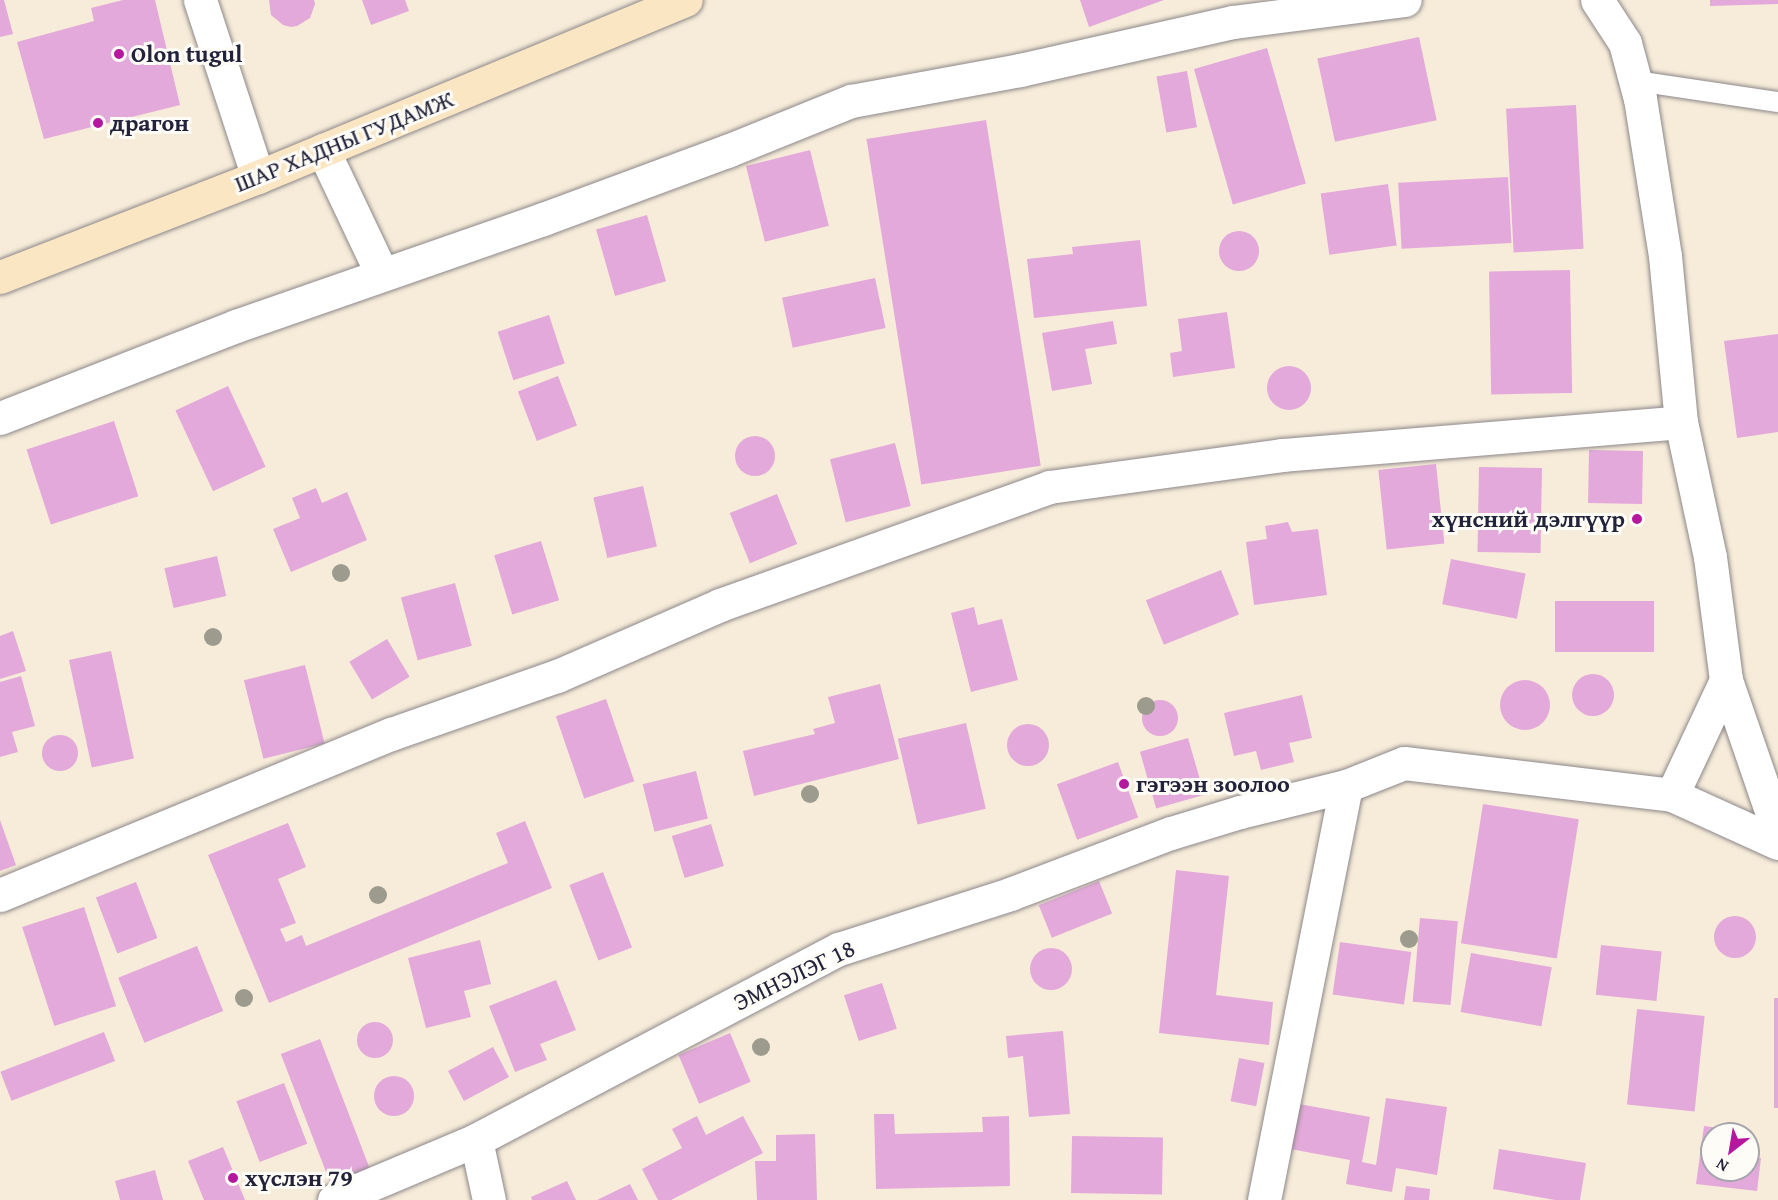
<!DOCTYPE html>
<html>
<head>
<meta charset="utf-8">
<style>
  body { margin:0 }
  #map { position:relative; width:1778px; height:1200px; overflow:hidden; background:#f7ecd9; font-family:"Gentium Book Plus",serif }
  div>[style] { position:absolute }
  .building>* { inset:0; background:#e3a9da; transform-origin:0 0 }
  .round { border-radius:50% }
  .roads { filter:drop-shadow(0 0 2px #8c878a) drop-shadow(0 0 2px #8c878a) }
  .lane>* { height:20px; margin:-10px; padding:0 10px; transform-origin:10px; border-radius:10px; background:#fff }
  .street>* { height:33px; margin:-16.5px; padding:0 16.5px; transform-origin:16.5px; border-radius:16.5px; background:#fff }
  .secondary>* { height:33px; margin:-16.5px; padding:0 16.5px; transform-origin:16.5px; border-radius:16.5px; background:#fbe6c4 }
  .trees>* { width:18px; height:18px; margin:-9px; border-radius:50%; background:#9c9b8d }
  .dots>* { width:16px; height:16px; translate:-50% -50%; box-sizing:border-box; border:3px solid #fdfcf7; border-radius:50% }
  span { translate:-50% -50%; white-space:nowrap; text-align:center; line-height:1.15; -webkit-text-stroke:6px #fdfcf7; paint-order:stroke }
  .poi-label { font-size:24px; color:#22223b; font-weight:700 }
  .left { translate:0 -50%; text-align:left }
  .right { translate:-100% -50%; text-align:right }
  .street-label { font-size:24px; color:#22223b }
  .north { position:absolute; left:1700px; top:1122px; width:60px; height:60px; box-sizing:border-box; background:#fdfcf7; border:2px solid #a5a5ac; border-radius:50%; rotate:211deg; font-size:16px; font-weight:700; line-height:24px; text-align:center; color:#22223b }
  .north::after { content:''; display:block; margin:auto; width:21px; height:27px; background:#b5179e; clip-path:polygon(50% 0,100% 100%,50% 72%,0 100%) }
</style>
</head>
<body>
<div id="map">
  <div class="building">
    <div style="clip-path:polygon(0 0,4px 0,13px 34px,0 37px)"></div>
    <div style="clip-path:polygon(123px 0,155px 0,180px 105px,44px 139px,17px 42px,94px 21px,91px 8px)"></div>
    <div style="clip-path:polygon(269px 0,314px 0,315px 4px,310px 18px,297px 26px,291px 27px,283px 25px,271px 15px)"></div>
    <div style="clip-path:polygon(362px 0,405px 0,409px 11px,371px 25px)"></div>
    <div style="clip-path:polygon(1080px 0,1164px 0,1089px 27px)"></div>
    <div style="clip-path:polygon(1710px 0,1778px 0,1778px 4px,1710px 6px)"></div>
    <div style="left:1419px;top:37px;width:85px;height:104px;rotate:78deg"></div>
    <div style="left:1267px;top:48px;width:141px;height:76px;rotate:74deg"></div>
    <div style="left:1187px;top:71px;width:57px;height:31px;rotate:80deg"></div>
    <div style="left:1576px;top:105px;width:144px;height:70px;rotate:87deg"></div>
    <div style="left:986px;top:120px;width:350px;height:121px;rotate:81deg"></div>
    <div style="left:810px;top:150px;width:78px;height:66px;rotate:76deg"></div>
    <div style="left:1508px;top:177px;width:66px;height:110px;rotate:87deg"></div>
    <div style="left:1388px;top:184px;width:62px;height:68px;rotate:82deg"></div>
    <div style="left:647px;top:215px;width:69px;height:53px;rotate:74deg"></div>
    <div class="round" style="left:1219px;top:231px;width:40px;height:40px"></div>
    <div style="clip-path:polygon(1140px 240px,1147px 306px,1034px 318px,1027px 259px,1073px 254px,1072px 247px)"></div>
    <div style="left:1570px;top:270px;width:123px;height:81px;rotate:89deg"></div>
    <div style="left:875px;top:278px;width:51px;height:95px;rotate:78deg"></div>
    <div style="clip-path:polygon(1227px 312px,1235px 368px,1173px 377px,1170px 353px,1182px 351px,1178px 319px)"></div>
    <div style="left:549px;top:315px;width:51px;height:54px;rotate:72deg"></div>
    <div style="clip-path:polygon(1113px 321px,1117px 344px,1085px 349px,1092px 384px,1052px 391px,1042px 333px)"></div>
    <div style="clip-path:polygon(1778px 334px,1778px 432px,1737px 438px,1724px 341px)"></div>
    <div class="round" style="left:1267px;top:366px;width:44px;height:44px"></div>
    <div style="left:558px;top:376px;width:53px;height:43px;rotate:69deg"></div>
    <div style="left:228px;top:386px;width:89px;height:58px;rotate:65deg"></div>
    <div style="left:114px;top:421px;width:79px;height:92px;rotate:72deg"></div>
    <div class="round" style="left:735px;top:436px;width:40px;height:40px"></div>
    <div style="left:895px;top:443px;width:65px;height:67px;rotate:76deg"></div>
    <div style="left:1589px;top:450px;width:54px;height:53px;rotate:1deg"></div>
    <div style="left:1436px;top:464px;width:80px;height:58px;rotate:84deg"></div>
    <div style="left:1479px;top:467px;width:63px;height:85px;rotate:1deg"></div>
    <div style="left:643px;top:486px;width:62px;height:51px;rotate:77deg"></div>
    <div style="clip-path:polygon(316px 488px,322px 503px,347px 492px,367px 540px,291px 572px,273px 529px,300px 518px,292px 498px)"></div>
    <div style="left:777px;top:494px;width:54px;height:51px;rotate:68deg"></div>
    <div style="clip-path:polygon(1288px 522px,1292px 532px,1318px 529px,1327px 595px,1254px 605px,1246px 542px,1267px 539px,1265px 526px)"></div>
    <div style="left:541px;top:541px;width:62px;height:49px;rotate:73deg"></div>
    <div style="left:217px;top:556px;width:41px;height:54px;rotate:77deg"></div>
    <div style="left:1451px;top:559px;width:76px;height:46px;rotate:11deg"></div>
    <div style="left:1221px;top:570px;width:48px;height:81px;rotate:68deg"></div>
    <div style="left:455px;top:583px;width:65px;height:56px;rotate:75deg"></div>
    <div style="left:1555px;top:601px;width:99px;height:51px"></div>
    <div style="clip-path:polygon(974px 607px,978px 625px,1002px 619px,1018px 680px,971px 692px,951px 613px)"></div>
    <div style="clip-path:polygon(13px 631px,26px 671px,0 679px,0 636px)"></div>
    <div style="left:387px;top:639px;width:44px;height:44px;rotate:59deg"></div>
    <div style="left:111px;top:651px;width:110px;height:43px;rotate:78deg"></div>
    <div style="left:305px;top:665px;width:81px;height:63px;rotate:76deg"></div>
    <div class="round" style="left:1572px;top:674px;width:42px;height:42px"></div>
    <div style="clip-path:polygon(21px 676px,35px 726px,12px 732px,18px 752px,0 757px,0 682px)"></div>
    <div class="round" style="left:1500px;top:680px;width:50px;height:50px"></div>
    <div style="clip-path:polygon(880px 684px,899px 759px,754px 796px,743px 751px,815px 734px,813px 729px,835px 723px,828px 697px)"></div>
    <div style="clip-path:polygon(1302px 695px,1312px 738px,1289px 743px,1294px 762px,1261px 770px,1256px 751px,1234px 756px,1224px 713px)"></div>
    <div style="left:606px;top:699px;width:87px;height:53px;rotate:71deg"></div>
    <div class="round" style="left:1142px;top:700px;width:36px;height:36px"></div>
    <div style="left:966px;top:723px;width:88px;height:70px;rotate:77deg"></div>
    <div class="round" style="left:1007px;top:724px;width:42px;height:42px"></div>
    <div class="round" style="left:42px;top:735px;width:36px;height:36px"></div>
    <div style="left:1188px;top:738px;width:59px;height:50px;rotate:74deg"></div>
    <div style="left:1118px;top:762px;width:59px;height:65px;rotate:70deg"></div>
    <div style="left:696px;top:771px;width:49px;height:55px;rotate:76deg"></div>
    <div style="left:1483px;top:804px;width:97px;height:141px;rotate:9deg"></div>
    <div style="clip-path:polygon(0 820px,16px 865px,0 871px)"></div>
    <div style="clip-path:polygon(525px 821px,552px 888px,269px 1003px,208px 855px,288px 823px,306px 867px,278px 879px,296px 923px,280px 929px,286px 942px,302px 935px,306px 946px,508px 863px,496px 833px)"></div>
    <div style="left:711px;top:824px;width:44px;height:41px;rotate:73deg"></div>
    <div style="clip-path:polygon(1176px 870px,1229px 876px,1216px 995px,1273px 1002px,1269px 1045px,1159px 1033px)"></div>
    <div style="left:603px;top:872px;width:81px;height:36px;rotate:69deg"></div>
    <div style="left:1099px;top:881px;width:35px;height:65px;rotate:68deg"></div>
    <div style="left:136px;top:882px;width:60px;height:43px;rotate:69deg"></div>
    <div style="left:84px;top:907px;width:104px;height:65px;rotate:72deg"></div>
    <div class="round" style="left:1714px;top:916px;width:42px;height:42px"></div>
    <div style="left:1420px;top:918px;width:38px;height:84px;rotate:5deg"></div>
    <div style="clip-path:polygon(480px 940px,491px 984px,464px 991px,471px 1017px,426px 1028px,408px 958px)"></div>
    <div style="left:1340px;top:942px;width:72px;height:53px;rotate:8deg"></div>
    <div style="left:1601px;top:945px;width:61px;height:50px;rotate:6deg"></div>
    <div style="left:197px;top:946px;width:70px;height:85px;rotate:68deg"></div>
    <div class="round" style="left:1030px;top:948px;width:42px;height:42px"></div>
    <div style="left:1471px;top:953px;width:82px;height:60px;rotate:10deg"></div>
    <div style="clip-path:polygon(556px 980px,576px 1030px,540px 1044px,547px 1060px,515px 1072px,489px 1006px)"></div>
    <div style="left:882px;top:983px;width:48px;height:40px;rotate:72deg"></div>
    <div style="left:1774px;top:998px;width:4px;height:110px"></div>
    <div style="left:1637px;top:1009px;width:68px;height:96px;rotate:6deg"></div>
    <div class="round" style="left:357px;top:1022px;width:36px;height:36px"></div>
    <div style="clip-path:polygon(1063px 1031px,1070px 1114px,1029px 1117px,1023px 1056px,1008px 1058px,1006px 1036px)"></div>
    <div style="left:104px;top:1032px;width:31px;height:111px;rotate:69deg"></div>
    <div style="left:730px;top:1033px;width:53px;height:56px;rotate:67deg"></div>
    <div style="left:320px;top:1039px;width:145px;height:42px;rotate:69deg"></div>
    <div style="left:493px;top:1047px;width:34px;height:51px;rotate:62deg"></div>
    <div style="left:1239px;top:1058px;width:26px;height:44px;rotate:11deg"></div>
    <div class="round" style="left:374px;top:1076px;width:40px;height:40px"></div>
    <div style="left:284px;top:1083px;width:65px;height:51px;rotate:69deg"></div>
    <div style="clip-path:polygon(1386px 1098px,1447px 1107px,1437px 1175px,1396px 1168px,1392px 1192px,1346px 1184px,1350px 1160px,1290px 1149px,1299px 1104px,1370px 1117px,1362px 1162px,1376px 1165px)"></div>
    <div style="clip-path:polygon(874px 1114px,894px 1114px,895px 1134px,983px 1132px,982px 1117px,1009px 1116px,1010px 1186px,876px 1189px)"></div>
    <div style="clip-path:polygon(697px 1116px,706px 1135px,743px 1116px,763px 1153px,671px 1200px,658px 1200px,642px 1169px,682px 1148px,672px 1129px)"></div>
    <div style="clip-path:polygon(1704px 1126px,1734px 1130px,1733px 1134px,1712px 1134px,1712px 1170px,1748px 1170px,1748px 1156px,1761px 1158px,1757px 1191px,1696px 1184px)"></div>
    <div style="clip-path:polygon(815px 1134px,817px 1200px,757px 1200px,755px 1161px,776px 1161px,776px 1135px)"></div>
    <div style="left:1072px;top:1136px;width:91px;height:57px;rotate:1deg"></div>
    <div style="clip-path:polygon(223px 1147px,245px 1200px,204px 1200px,188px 1161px)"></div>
    <div style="clip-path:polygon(1499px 1149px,1586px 1163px,1580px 1200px,1555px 1200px,1493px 1189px)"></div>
    <div style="clip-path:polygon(155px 1170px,163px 1200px,120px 1200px,115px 1181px)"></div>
    <div style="clip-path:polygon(567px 1181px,576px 1200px,532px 1200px,531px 1197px)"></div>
    <div style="clip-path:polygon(630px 1184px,638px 1200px,597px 1200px)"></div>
    <div style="clip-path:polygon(1406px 1186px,1430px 1189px,1429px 1200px,1404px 1200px)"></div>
  </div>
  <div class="roads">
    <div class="lane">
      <div style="left:1637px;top:81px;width:143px;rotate:8.5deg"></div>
    </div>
    <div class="street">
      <div style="left:200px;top:0;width:186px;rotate:71.9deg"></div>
      <div style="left:323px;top:150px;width:137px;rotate:64.6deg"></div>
      <div style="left:0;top:418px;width:253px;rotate:-21.3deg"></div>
      <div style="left:236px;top:326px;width:325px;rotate:-19.2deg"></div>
      <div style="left:543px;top:219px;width:196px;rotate:-20.3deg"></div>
      <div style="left:727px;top:151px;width:134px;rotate:-22deg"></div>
      <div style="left:851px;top:101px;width:172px;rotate:-10.4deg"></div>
      <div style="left:1020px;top:70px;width:218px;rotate:-12.7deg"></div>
      <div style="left:1233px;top:22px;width:173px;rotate:-7.3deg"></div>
      <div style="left:1726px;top:680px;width:160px;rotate:71deg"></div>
      <div style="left:1672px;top:795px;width:116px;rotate:24.4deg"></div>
      <div style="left:0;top:895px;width:423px;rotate:-22.4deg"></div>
      <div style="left:391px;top:734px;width:176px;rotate:-19.3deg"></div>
      <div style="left:557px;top:676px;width:178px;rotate:-23.5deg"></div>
      <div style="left:720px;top:605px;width:350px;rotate:-19.7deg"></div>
      <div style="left:1049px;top:487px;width:235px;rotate:-7.8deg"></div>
      <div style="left:1282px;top:455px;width:400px;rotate:-4.7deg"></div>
      <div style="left:476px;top:1140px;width:61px;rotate:77.8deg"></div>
      <div style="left:334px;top:1200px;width:154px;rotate:-22.9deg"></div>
      <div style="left:476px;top:1140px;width:410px;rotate:-27.8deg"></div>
      <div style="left:839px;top:949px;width:180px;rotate:-17.8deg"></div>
      <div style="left:1010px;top:894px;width:172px;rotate:-20.8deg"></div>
      <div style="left:1171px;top:833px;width:72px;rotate:-16.9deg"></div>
      <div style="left:1240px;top:812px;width:109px;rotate:-13.8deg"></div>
      <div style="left:1264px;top:1200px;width:422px;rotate:-78.8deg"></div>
      <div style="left:1346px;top:786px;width:62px;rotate:-21.6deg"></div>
      <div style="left:1404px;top:763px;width:270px;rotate:6.8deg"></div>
      <div style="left:1672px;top:795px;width:127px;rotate:-64.8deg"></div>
      <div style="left:1726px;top:680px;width:124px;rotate:-97.4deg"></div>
      <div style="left:1710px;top:557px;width:138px;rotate:-102.1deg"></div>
      <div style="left:1681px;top:422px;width:167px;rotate:-95.5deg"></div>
      <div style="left:1665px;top:256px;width:159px;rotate:-99deg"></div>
      <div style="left:1640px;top:99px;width:58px;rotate:-105deg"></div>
      <div style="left:1625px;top:43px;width:51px;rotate:-123.1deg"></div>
    </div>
    <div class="secondary">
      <div style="left:0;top:277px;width:277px;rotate:-21.2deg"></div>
      <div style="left:258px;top:177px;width:463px;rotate:-22.5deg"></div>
    </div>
  </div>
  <div class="trees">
    <div style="left:341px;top:573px"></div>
    <div style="left:213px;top:637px"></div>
    <div style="left:1146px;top:706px"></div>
    <div style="left:810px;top:794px"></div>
    <div style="left:378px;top:895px"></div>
    <div style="left:1409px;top:939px"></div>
    <div style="left:244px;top:998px"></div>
    <div style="left:761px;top:1047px"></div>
  </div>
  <div class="dots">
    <div style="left:119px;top:54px;background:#b5179e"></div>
    <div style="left:98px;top:123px;background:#b5179e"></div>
    <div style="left:1637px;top:519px;background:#b5179e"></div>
    <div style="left:1124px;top:784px;background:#b5179e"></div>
    <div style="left:233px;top:1178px;background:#b5179e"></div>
  </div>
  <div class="poi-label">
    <span class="left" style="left:131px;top:54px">Olon tugul</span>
    <span class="left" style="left:110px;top:123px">драгон</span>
    <span class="right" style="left:1625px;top:519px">хүнсний дэлгүүр</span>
    <span class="left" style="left:1136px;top:784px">гэгээн зоолоо</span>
    <span class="left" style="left:245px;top:1178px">хүслэн 79</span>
  </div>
  <div class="street-label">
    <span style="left:344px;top:141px;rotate:-22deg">ШАР ХАДНЫ ГУДАМЖ</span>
    <span style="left:794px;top:975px;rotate:-26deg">ЭМНЭЛЭГ 18</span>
  </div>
  <div class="north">N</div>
</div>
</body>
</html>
